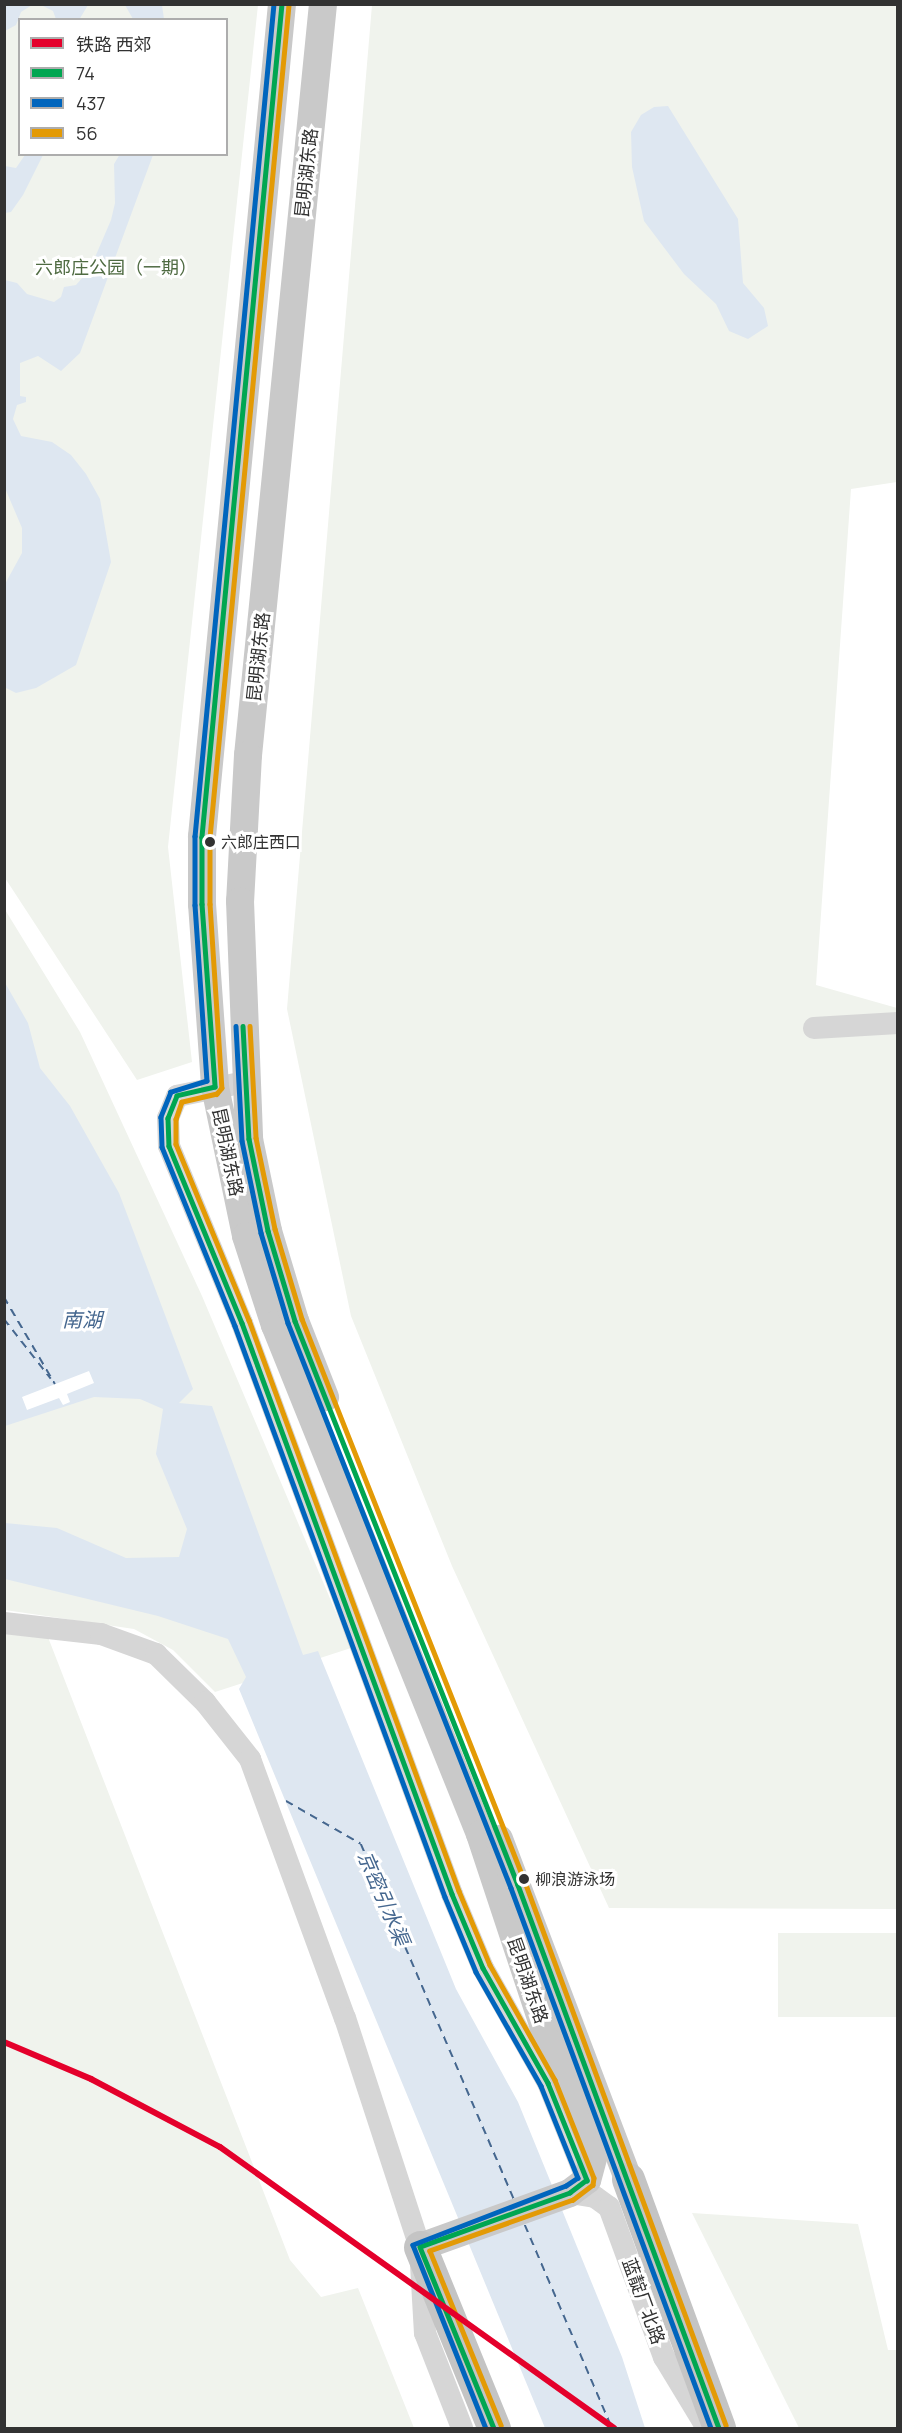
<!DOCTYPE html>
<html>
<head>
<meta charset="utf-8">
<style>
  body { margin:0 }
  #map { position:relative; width:902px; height:2433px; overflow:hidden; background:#fff; font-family:Manrope,"Noto Sans SC",sans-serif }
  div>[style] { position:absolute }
  .green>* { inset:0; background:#f0f3ed; transform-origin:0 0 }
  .water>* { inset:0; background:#dee7f1 }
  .pier>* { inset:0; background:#fff }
  .ferry>* { height:1.5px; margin-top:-0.75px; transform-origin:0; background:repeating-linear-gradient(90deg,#45678f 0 8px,transparent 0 14px) }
  .minor>* { height:22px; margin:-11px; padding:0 11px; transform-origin:11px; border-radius:11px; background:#d6d6d6 }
  .major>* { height:28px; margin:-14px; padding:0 14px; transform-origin:14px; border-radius:14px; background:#c9c9c9 }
  .highway>* { height:33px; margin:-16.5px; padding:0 16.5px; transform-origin:16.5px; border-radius:16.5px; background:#c4c4c4 }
  .bus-1>* { height:4.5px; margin:-2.25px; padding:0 2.25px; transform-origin:2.25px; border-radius:2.25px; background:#00a651 }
  .bus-2>* { height:4.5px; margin:-2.25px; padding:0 2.25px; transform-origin:2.25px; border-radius:2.25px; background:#0065bd }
  .bus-3>* { height:4.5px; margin:-2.25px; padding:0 2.25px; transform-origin:2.25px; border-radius:2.25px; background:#e39a05 }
  .rail-1>* { height:6px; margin:-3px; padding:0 3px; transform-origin:3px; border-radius:3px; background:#e4002b }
  .dots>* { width:16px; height:16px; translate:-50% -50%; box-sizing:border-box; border:3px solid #fff; border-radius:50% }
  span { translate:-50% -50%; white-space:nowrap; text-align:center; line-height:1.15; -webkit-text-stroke:6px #fff; paint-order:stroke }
  .bus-label { font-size:16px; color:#323232 }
  .left { translate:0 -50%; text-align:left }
  .street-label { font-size:18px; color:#323232 }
  .park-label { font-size:18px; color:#4f6b42 }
  .water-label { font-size:20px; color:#45678f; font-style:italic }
  .frame { position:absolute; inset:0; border:6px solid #323232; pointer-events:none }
  .legend { position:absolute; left:18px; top:18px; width:210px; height:138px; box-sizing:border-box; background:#fff; border:2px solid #adadad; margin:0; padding:8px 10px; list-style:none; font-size:18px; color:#323232 }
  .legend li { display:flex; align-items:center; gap:12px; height:30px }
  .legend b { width:30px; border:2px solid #adadad }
</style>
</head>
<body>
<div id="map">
  <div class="green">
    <div style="clip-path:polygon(evenodd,5px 5px,258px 5px,168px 847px,192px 1062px,137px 1080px,5px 878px,5px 5px,20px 20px,226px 20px,226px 154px,20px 154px,20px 20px)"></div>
    <div style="clip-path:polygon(372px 5px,897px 5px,897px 482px,851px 489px,816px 985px,897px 1008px,897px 1909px,609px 1908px,452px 1566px,351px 1316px,287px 1009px)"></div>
    <div style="clip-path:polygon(4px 908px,80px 1032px,202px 1296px,351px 1648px,215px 1692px,173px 1650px,134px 1629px,5px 1610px)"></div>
    <div style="clip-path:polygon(4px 1628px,46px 1632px,290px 2260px,321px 2297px,358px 2288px,414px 2428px,5px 2428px)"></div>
    <div style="left:897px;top:1933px;width:84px;height:119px;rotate:90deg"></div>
    <div style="clip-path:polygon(692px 2213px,858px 2224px,888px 2350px,897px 2350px,897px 2428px,799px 2428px)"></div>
  </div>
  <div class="water">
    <div style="clip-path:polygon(5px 4px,32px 4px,32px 5px,21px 12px,16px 25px,5px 31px)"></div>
    <div style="clip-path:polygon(41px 5px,88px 5px,79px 20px,56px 19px,53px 11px)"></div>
    <div style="clip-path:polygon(125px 5px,162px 5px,164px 19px,133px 19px)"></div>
    <div style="clip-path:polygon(668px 106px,738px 219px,743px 283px,764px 308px,768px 326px,748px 339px,729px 331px,716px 304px,684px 274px,644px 221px,632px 167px,631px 132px,641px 115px,654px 107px)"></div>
    <div style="clip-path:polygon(120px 154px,153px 155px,80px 353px,61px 371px,38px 356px,20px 363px,20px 396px,26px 397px,26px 402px,17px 405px,13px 419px,21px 436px,52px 442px,71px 455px,86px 474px,100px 499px,111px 562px,76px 665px,36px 688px,16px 693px,4px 687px,5px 584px,22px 553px,22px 528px,5px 488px,5px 280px,17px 283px,27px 294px,54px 302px,61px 297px,64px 287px,76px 285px,90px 269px,111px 220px,115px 203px,114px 164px)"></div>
    <div style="clip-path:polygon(25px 155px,43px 155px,23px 195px,11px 212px,5px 213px,5px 166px,16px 168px)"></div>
    <div style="clip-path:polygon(4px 981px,28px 1023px,40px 1068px,70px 1106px,119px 1193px,193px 1389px,179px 1403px,212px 1406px,303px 1655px,318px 1651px,456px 1989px,518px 2102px,622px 2357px,645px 2428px,545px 2428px,239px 1689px,246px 1677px,228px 1639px,158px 1616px,5px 1579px,5px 1523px,57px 1528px,126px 1558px,179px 1557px,187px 1529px,156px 1454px,163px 1409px,140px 1399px,94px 1397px,5px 1426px)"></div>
  </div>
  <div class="pier">
    <div style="clip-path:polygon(89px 1371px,94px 1383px,67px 1394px,70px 1402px,63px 1405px,59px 1398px,27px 1410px,22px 1397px)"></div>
  </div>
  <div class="ferry">
    <div style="left:4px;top:1297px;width:101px;rotate:59.6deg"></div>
    <div style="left:4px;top:1319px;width:76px;rotate:51.9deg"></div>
    <div style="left:286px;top:1801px;width:86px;rotate:29.8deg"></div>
    <div style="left:361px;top:1844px;width:387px;rotate:66.7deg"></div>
    <div style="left:525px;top:2225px;width:221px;rotate:66.8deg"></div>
  </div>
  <div class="minor">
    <div style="left:814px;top:1028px;width:84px;rotate:-3.4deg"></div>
    <div style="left:245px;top:1082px;width:69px;rotate:168.4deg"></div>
    <div style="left:177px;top:1096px;width:24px;rotate:112deg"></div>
    <div style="left:168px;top:1118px;width:28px;rotate:88deg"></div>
    <div style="left:169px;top:1146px;width:191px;rotate:67.6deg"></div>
    <div style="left:242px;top:1323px;width:608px;rotate:69.81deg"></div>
    <div style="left:452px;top:1894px;width:80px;rotate:67.3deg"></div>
    <div style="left:483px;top:1968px;width:132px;rotate:60.5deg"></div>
    <div style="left:548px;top:2083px;width:105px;rotate:68.1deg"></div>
    <div style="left:4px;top:1623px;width:98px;rotate:6.5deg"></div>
    <div style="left:101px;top:1634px;width:59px;rotate:20deg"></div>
    <div style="left:156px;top:1654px;width:69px;rotate:44.4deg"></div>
    <div style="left:205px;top:1702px;width:73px;rotate:51.7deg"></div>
    <div style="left:250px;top:1759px;width:276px;rotate:69.9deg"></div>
    <div style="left:345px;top:2018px;width:241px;rotate:71.9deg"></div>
    <div style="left:420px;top:2247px;width:86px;rotate:86.7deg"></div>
    <div style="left:425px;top:2333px;width:102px;rotate:68.7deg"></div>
    <div style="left:570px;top:2193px;width:25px;rotate:9deg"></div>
    <div style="left:595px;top:2197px;width:17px;rotate:36deg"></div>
    <div style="left:609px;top:2207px;width:160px;rotate:69.9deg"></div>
    <div style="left:664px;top:2357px;width:83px;rotate:58.8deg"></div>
  </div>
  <div class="major">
    <div style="left:282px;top:4px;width:837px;rotate:95.49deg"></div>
    <div style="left:202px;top:837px;width:67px;rotate:90deg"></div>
    <div style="left:202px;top:904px;width:183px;rotate:85.9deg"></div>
    <div style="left:215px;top:1087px;width:152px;rotate:78.2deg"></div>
    <div style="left:246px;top:1236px;width:94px;rotate:72deg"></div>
    <div style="left:275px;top:1325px;width:549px;rotate:68.06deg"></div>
    <div style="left:480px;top:1834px;width:204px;rotate:71.7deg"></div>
    <div style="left:544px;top:2028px;width:133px;rotate:67.5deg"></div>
    <div style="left:595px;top:2151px;width:30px;rotate:105deg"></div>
    <div style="left:587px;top:2180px;width:21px;rotate:143deg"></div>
    <div style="left:570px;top:2193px;width:159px;rotate:160.2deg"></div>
    <div style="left:323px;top:4px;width:755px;rotate:95.7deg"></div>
    <div style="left:248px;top:755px;width:146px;rotate:93.1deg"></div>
    <div style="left:240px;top:901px;width:238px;rotate:87.8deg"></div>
    <div style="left:249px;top:1139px;width:94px;rotate:78.3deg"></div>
    <div style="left:268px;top:1231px;width:94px;rotate:73.3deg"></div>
    <div style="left:295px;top:1321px;width:82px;rotate:68.5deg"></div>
    <div style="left:499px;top:1839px;width:364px;rotate:69.2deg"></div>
  </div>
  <div class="highway">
    <div style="left:628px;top:2179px;width:265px;rotate:69.9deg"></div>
    <div style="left:420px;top:2247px;width:196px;rotate:67.8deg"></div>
  </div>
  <div class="bus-1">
    <div style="left:282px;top:4px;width:837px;rotate:95.49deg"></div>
    <div style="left:202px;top:837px;width:67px;rotate:90deg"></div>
    <div style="left:202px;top:904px;width:183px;rotate:85.9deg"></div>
    <div style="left:215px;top:1087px;width:39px;rotate:167deg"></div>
    <div style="left:177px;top:1096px;width:24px;rotate:112deg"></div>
    <div style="left:168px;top:1118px;width:28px;rotate:88deg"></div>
    <div style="left:169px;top:1146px;width:191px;rotate:67.6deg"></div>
    <div style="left:242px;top:1323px;width:608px;rotate:69.81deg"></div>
    <div style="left:452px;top:1894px;width:80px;rotate:67.3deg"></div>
    <div style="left:483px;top:1968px;width:132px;rotate:60.5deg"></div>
    <div style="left:548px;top:2083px;width:105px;rotate:68.1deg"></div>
    <div style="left:587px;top:2180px;width:21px;rotate:143deg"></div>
    <div style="left:570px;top:2193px;width:159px;rotate:160.2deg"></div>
    <div style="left:420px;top:2247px;width:196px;rotate:67.8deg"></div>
    <div style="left:243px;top:1026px;width:113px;rotate:87deg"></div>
    <div style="left:249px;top:1139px;width:94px;rotate:78.3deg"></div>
    <div style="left:268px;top:1231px;width:94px;rotate:73.3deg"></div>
    <div style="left:295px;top:1321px;width:606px;rotate:68.43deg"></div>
    <div style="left:518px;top:1885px;width:579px;rotate:69.69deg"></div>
  </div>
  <div class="bus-2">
    <div style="left:274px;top:4px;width:836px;rotate:95.42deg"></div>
    <div style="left:195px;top:836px;width:69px;rotate:90deg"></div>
    <div style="left:195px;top:905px;width:176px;rotate:86.1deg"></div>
    <div style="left:207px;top:1081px;width:38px;rotate:163deg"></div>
    <div style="left:171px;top:1092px;width:27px;rotate:112deg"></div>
    <div style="left:161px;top:1117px;width:30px;rotate:88deg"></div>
    <div style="left:162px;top:1147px;width:193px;rotate:67.8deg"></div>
    <div style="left:235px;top:1326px;width:608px;rotate:69.81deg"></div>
    <div style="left:445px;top:1897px;width:81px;rotate:67.5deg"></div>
    <div style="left:476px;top:1972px;width:131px;rotate:60.3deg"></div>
    <div style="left:541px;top:2086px;width:99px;rotate:68.1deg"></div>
    <div style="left:578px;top:2178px;width:14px;rotate:146deg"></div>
    <div style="left:566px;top:2186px;width:164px;rotate:158.9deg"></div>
    <div style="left:413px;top:2245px;width:197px;rotate:68.3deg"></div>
    <div style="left:236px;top:1026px;width:115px;rotate:87deg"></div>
    <div style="left:242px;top:1141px;width:94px;rotate:78.3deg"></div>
    <div style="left:261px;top:1233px;width:94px;rotate:73.3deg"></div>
    <div style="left:288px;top:1323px;width:607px;rotate:68.46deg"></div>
    <div style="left:511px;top:1888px;width:576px;rotate:69.68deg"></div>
  </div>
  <div class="bus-3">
    <div style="left:289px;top:5px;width:836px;rotate:95.42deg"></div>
    <div style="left:210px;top:837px;width:67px;rotate:90deg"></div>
    <div style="left:210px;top:904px;width:184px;rotate:86.3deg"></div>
    <div style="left:222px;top:1088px;width:8px;rotate:130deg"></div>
    <div style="left:217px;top:1094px;width:36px;rotate:167deg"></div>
    <div style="left:182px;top:1102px;width:18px;rotate:109deg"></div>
    <div style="left:176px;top:1119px;width:25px;rotate:90deg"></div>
    <div style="left:176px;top:1144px;width:191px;rotate:67.5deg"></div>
    <div style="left:249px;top:1320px;width:608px;rotate:69.81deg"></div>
    <div style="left:459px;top:1891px;width:80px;rotate:67.3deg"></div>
    <div style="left:490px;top:1965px;width:132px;rotate:60.5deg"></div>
    <div style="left:555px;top:2080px;width:105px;rotate:68.3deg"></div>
    <div style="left:594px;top:2178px;width:7px;rotate:98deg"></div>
    <div style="left:593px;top:2185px;width:25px;rotate:143deg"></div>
    <div style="left:573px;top:2200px;width:152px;rotate:160.4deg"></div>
    <div style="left:430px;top:2251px;width:188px;rotate:67.8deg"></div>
    <div style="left:250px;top:1026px;width:112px;rotate:86.9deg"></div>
    <div style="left:256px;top:1138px;width:93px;rotate:78.2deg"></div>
    <div style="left:275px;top:1229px;width:94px;rotate:73.3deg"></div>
    <div style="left:302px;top:1319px;width:606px;rotate:68.39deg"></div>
    <div style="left:525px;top:1882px;width:579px;rotate:69.69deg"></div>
  </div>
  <div class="rail-1">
    <div style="left:4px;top:2042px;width:95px;rotate:23deg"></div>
    <div style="left:91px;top:2079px;width:146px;rotate:27.8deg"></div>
    <div style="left:220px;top:2147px;width:484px;rotate:35.5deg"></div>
  </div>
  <div class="dots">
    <div style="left:210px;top:842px;background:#323232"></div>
    <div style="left:524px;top:1879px;background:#323232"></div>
  </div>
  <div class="bus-label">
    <span class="left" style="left:221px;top:842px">六郎庄西口</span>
    <span class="left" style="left:535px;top:1879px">柳浪游泳场</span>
  </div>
  <div class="street-label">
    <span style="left:306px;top:173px;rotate:-84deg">昆明湖东路</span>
    <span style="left:258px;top:657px;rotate:-84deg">昆明湖东路</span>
    <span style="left:228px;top:1152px;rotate:78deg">昆明湖东路</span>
    <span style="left:528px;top:1980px;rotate:71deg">昆明湖东路</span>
    <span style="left:644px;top:2301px;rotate:70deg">蓝靛厂北路</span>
  </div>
  <div class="park-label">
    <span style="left:116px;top:267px">六郎庄公园（一期）</span>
  </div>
  <div class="water-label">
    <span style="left:82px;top:1319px">南湖</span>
    <span style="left:384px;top:1898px;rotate:67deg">京密引水渠</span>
  </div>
  <div class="frame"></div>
  <ul class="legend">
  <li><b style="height:8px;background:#e4002b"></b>铁路 西郊</li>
  <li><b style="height:8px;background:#00a651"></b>74</li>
  <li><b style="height:8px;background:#0065bd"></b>437</li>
  <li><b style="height:8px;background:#e39a05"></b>56</li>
  </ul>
</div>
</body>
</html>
